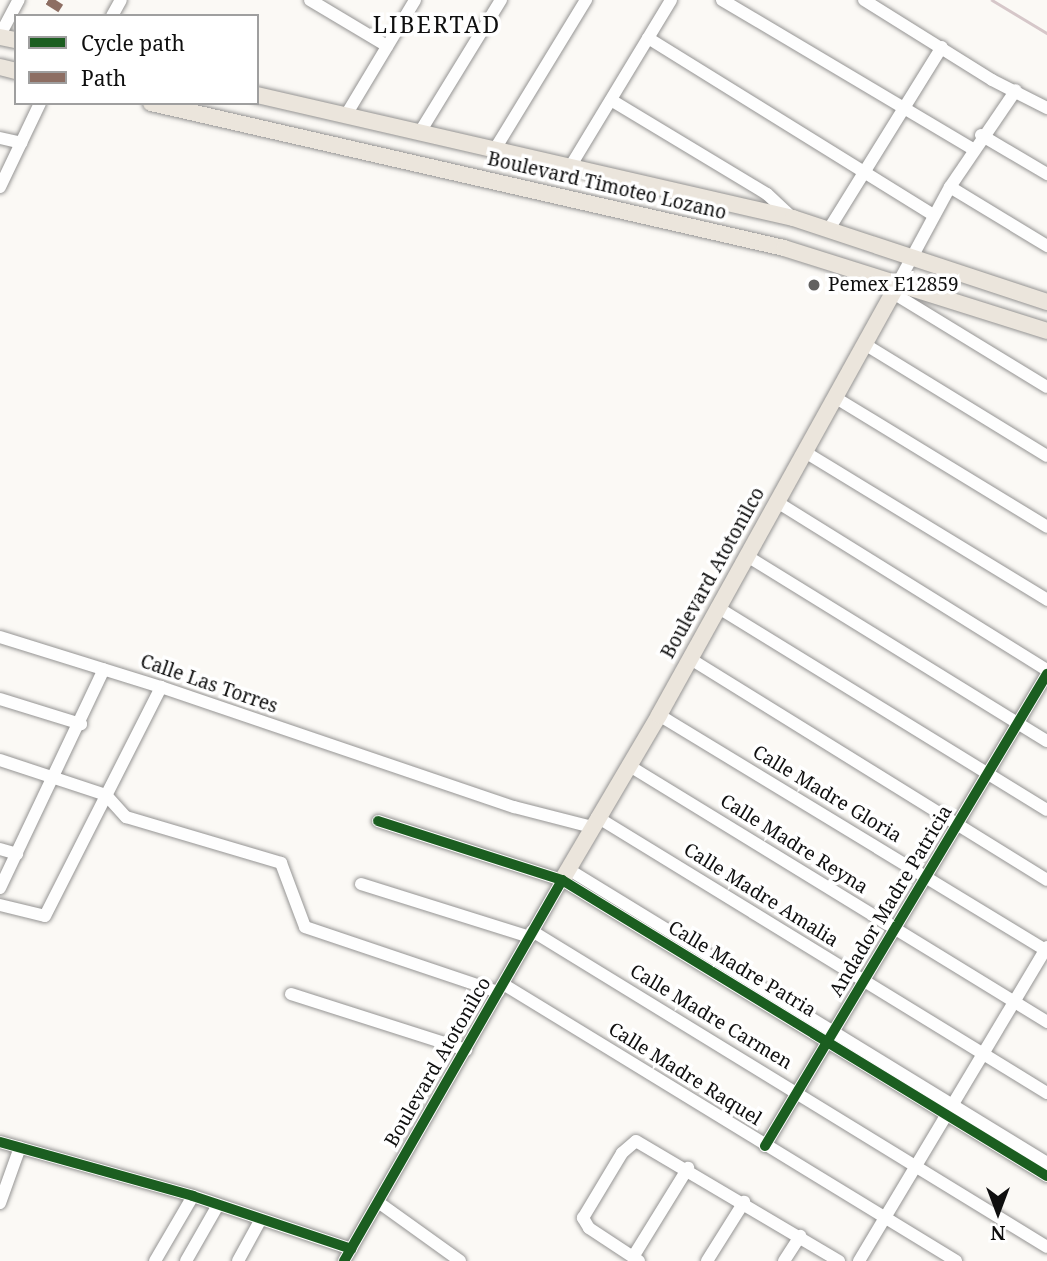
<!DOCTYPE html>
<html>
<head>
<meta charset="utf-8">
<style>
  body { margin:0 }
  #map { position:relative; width:1047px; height:1261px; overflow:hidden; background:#fbf9f5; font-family:"Noto Serif",serif }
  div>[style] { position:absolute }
  .roads { filter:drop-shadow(0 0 2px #959493) drop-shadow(0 0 2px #959493) }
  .minor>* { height:12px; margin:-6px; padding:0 6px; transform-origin:6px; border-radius:6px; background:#fefefe }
  .major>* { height:16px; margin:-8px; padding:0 8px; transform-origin:8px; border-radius:8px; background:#ebe5dc }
  .rail>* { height:2.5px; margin:-1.25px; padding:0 1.25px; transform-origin:1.25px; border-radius:1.25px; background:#d6c7c9 }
  .quiet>* { height:9px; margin-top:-4.5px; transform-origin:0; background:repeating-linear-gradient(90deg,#8d6e63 0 18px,transparent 0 27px) }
  .cycleway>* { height:10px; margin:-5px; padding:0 5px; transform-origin:5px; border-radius:5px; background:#1b5e20 }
  .dots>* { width:19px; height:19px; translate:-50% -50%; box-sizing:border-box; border:4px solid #fff; border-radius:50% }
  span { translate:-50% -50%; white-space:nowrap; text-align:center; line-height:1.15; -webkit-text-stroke:7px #fff; paint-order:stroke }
  .street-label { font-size:19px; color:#0f0f0f }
  .poi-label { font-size:19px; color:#0f0f0f }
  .left { translate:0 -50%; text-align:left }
  .quarter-label { font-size:23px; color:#0f0f0f; letter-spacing:2px }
  .legend { position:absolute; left:14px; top:14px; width:245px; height:91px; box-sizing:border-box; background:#fff; border:2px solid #9f9f9f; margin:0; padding:9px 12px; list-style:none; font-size:21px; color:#0f0f0f }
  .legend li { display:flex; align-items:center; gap:14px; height:35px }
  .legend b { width:35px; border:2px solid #9f9f9f }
  .north { position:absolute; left:963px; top:1177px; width:70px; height:70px; -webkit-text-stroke:5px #fff; paint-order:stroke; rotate:180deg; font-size:19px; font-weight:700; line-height:28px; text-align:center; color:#0f0f0f }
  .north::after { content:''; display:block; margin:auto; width:24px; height:32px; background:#0f0f0f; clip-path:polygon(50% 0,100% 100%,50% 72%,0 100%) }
</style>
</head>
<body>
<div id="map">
  <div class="roads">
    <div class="minor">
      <div style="left:310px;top:0;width:90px;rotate:30.9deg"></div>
      <div style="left:722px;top:0;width:292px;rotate:30.7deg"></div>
      <div style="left:864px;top:0;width:151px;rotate:32deg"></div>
      <div style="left:992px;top:80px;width:62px;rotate:27deg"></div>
      <div style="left:112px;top:16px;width:18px;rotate:-61deg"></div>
      <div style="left:0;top:35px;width:40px;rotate:-62deg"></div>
      <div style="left:648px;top:38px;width:335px;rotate:31.8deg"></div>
      <div style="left:611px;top:100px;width:182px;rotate:31.1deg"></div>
      <div style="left:767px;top:194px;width:35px;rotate:43deg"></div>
      <div style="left:346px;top:115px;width:134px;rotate:-59deg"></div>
      <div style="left:420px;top:132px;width:155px;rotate:-58.5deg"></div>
      <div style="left:981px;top:135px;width:77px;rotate:30.6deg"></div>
      <div style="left:0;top:138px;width:22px;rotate:13deg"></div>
      <div style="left:495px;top:149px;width:175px;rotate:-58.6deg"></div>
      <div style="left:570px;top:167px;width:195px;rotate:-58.8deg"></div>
      <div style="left:0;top:187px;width:93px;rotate:-64.5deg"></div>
      <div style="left:950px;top:187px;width:114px;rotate:31.3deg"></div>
      <div style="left:829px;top:229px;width:214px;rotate:-58.2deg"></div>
      <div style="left:898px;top:283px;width:109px;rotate:-61.6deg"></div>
      <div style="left:950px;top:187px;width:117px;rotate:-55.8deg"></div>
      <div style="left:893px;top:293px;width:180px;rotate:31.4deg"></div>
      <div style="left:866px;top:345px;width:212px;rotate:31.5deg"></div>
      <div style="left:836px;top:398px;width:247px;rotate:31.4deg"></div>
      <div style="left:805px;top:452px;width:284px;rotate:31.4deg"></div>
      <div style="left:777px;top:502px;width:318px;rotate:31.9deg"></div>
      <div style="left:747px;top:556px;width:352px;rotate:31.7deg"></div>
      <div style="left:717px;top:607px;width:387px;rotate:31.6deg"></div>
      <div style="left:0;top:637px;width:169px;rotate:17.3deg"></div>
      <div style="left:161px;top:687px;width:373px;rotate:18.8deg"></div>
      <div style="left:514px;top:807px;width:81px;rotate:14.4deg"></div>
      <div style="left:689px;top:658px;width:421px;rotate:31.8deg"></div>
      <div style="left:0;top:699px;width:85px;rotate:17.2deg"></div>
      <div style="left:659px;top:715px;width:454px;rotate:31.3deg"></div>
      <div style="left:0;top:760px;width:112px;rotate:18.3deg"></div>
      <div style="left:106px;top:795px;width:30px;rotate:48deg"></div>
      <div style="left:126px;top:817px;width:162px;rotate:16.5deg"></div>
      <div style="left:281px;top:863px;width:68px;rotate:69.4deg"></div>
      <div style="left:305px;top:927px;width:204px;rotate:18.6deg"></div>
      <div style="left:628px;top:765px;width:492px;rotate:31.5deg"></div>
      <div style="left:597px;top:817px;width:528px;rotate:31.52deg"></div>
      <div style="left:378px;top:821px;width:193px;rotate:17.8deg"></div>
      <div style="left:562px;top:880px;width:568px;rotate:31.4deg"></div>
      <div style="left:0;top:849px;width:18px;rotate:16deg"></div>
      <div style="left:568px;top:869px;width:562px;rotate:31.54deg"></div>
      <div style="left:361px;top:884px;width:177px;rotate:17.4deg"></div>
      <div style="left:0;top:888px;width:242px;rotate:-64.6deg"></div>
      <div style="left:0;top:905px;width:46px;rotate:13.7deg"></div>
      <div style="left:45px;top:916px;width:257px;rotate:-63.1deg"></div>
      <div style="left:532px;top:931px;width:604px;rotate:31.53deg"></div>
      <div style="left:503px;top:984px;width:531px;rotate:31.44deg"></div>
      <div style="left:291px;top:994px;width:184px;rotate:17.7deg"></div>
      <div style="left:0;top:1142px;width:200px;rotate:15.6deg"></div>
      <div style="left:193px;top:1196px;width:167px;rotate:18.5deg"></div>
      <div style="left:765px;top:1146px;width:550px;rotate:-59.14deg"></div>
      <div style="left:378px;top:1202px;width:101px;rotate:35.7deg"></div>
      <div style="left:0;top:1203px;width:59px;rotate:-70.3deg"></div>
      <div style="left:633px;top:1257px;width:105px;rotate:-58.3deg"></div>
      <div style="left:155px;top:1261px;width:75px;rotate:-59.7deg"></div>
      <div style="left:186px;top:1261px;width:64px;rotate:-60.3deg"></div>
      <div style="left:238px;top:1261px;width:48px;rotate:-61.3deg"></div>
      <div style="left:344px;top:1261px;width:439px;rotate:-60.2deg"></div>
      <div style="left:639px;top:1261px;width:60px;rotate:-146.6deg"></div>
      <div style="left:589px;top:1228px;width:12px;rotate:-121deg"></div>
      <div style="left:583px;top:1218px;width:76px;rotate:-59deg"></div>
      <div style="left:622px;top:1153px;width:18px;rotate:-41deg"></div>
      <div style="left:636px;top:1141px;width:236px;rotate:30.6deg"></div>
      <div style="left:707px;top:1261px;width:70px;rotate:-57.9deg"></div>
      <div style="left:784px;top:1261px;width:30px;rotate:-57deg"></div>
      <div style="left:859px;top:1261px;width:366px;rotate:-59.1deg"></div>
    </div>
    <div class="major">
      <div style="left:0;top:37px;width:16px;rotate:11deg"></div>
      <div style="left:0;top:67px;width:16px;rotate:14deg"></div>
      <div style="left:257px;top:95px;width:550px;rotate:12.92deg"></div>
      <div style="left:793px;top:218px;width:268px;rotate:18.3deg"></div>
      <div style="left:151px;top:103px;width:649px;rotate:12.9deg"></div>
      <div style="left:784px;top:248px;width:276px;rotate:17.5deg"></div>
      <div style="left:562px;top:880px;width:191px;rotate:-59.5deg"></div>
      <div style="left:659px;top:715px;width:494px;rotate:-61deg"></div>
    </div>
  </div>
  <div class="rail">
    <div style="left:992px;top:0;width:64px;rotate:31deg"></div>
  </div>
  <div class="quiet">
    <div style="left:48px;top:0;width:15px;rotate:32deg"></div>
  </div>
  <div class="cycleway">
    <div style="left:378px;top:821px;width:193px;rotate:17.8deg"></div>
    <div style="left:562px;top:880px;width:568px;rotate:31.4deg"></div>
    <div style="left:0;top:1142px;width:200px;rotate:15.6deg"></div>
    <div style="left:193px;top:1196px;width:167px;rotate:18.5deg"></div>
    <div style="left:765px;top:1146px;width:550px;rotate:-59.14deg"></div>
    <div style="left:344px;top:1261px;width:439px;rotate:-60.2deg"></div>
  </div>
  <div class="dots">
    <div style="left:814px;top:285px;background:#626160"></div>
  </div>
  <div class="street-label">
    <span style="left:607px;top:186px;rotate:13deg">Boulevard Timoteo Lozano</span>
    <span style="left:713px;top:573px;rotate:-61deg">Boulevard Atotonilco</span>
    <span style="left:209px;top:684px;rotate:19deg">Calle Las Torres</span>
    <span style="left:827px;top:794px;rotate:31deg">Calle Madre Gloria</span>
    <span style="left:794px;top:844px;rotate:32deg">Calle Madre Reyna</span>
    <span style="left:761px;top:895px;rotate:32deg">Calle Madre Amalia</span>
    <span style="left:891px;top:901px;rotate:-59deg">Andador Madre Patricia</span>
    <span style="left:742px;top:969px;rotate:31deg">Calle Madre Patria</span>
    <span style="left:711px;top:1017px;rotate:31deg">Calle Madre Carmen</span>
    <span style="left:438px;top:1062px;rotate:-60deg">Boulevard Atotonilco</span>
    <span style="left:685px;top:1074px;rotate:32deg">Calle Madre Raquel</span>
  </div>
  <div class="poi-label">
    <span class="left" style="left:828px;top:285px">Pemex E12859</span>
  </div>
  <div class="quarter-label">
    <span style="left:437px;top:24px">LIBERTAD</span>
  </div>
  <ul class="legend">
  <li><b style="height:9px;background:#1b5e20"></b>Cycle path</li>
  <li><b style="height:9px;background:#8d6e63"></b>Path</li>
  </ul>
  <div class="north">N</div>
</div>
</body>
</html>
